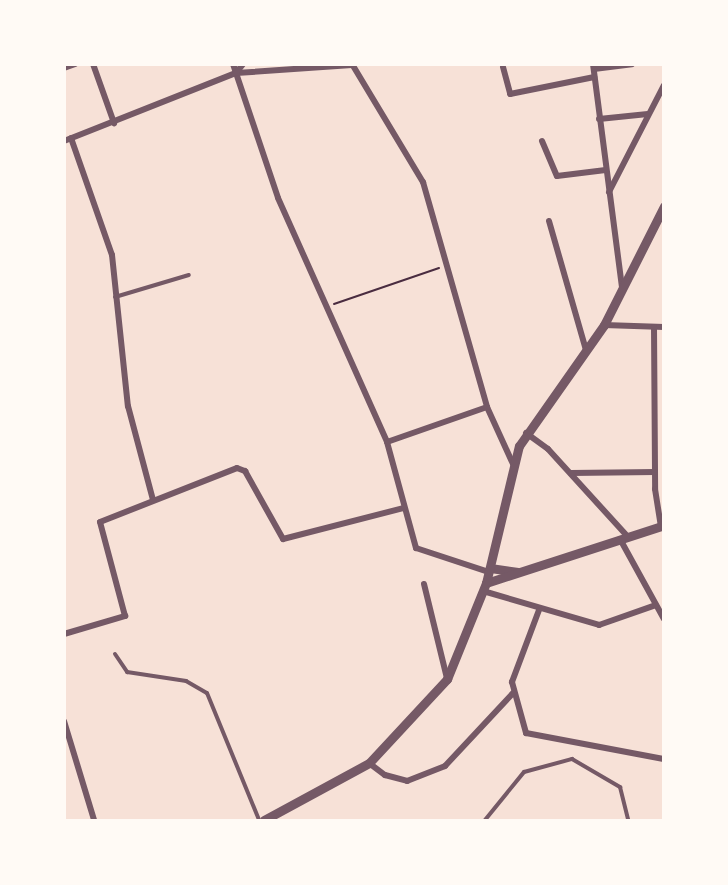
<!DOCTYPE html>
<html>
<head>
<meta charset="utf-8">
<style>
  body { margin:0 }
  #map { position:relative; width:728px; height:885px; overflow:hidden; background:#f7e1d7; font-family:"Asap Condensed",sans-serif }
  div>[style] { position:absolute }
  .path>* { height:2px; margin:-1px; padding:0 1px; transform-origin:1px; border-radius:1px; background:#4a2c40 }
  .service>* { height:4px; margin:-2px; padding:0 2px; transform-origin:2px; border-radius:2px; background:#755966 }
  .minor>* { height:6px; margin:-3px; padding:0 3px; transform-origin:3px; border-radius:3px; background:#755966 }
  .tertiary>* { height:9px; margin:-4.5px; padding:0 4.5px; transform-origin:4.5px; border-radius:4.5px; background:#755966 }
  span { translate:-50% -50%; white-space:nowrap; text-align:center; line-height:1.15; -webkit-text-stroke:6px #fffaf5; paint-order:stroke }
  .frame { position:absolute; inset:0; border:66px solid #fffaf5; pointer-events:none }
</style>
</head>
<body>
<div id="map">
  <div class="path">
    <div style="left:334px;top:304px;width:111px;rotate:-18.9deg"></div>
  </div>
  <div class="service">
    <div style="left:115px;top:297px;width:77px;rotate:-16.6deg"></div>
    <div style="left:115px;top:654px;width:22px;rotate:56deg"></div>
    <div style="left:127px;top:672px;width:60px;rotate:8.7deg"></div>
    <div style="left:186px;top:681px;width:24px;rotate:30deg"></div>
    <div style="left:207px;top:693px;width:137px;rotate:67.7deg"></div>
    <div style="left:485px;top:820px;width:62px;rotate:-50.9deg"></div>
    <div style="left:524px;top:772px;width:50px;rotate:-15.2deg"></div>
    <div style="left:572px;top:759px;width:56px;rotate:30.3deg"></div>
    <div style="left:620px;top:787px;width:34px;rotate:76deg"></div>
  </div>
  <div class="minor">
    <div style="left:93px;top:64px;width:63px;rotate:70.4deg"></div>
    <div style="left:233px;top:64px;width:141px;rotate:71.4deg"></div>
    <div style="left:278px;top:198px;width:267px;rotate:65.9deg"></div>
    <div style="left:387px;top:442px;width:110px;rotate:74.7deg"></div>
    <div style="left:416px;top:548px;width:77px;rotate:18.2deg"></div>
    <div style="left:352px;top:64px;width:138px;rotate:59deg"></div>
    <div style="left:423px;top:182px;width:234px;rotate:74.1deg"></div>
    <div style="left:487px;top:407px;width:63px;rotate:65.5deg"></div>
    <div style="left:593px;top:64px;width:225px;rotate:82.6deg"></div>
    <div style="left:503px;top:67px;width:28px;rotate:75deg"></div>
    <div style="left:510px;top:94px;width:86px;rotate:-11.4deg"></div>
    <div style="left:64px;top:68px;width:12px;rotate:-20deg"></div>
    <div style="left:594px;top:69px;width:38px;rotate:-7deg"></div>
    <div style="left:236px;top:73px;width:116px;rotate:-3.9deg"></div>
    <div style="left:599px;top:119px;width:49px;rotate:-5.8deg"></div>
    <div style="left:71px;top:138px;width:124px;rotate:70.7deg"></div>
    <div style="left:112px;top:255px;width:152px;rotate:84deg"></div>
    <div style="left:128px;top:406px;width:97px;rotate:75.1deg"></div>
    <div style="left:64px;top:141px;width:185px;rotate:-21.6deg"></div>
    <div style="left:236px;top:73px;width:11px;rotate:-52deg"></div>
    <div style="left:542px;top:141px;width:38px;rotate:67deg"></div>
    <div style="left:557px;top:176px;width:49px;rotate:-7deg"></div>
    <div style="left:609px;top:192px;width:120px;rotate:-62.8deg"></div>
    <div style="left:549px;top:221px;width:134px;rotate:74deg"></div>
    <div style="left:604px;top:325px;width:60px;rotate:1.9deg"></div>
    <div style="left:654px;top:327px;width:162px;rotate:89.6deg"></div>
    <div style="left:655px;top:489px;width:37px;rotate:81deg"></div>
    <div style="left:526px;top:433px;width:27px;rotate:36deg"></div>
    <div style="left:548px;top:449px;width:119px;rotate:47.7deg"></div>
    <div style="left:387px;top:442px;width:106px;rotate:-19.3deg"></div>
    <div style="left:571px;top:473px;width:84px;rotate:-0.7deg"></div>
    <div style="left:620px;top:539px;width:91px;rotate:61.2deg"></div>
    <div style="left:424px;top:584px;width:97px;rotate:76.3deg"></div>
    <div style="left:483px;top:591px;width:121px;rotate:16.3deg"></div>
    <div style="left:599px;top:625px;width:60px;rotate:-19.3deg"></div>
    <div style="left:539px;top:610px;width:77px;rotate:110.6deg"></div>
    <div style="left:512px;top:682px;width:53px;rotate:74.6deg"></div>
    <div style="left:526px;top:733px;width:140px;rotate:10.7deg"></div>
    <div style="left:64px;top:634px;width:64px;rotate:-16.4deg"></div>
    <div style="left:125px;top:616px;width:97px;rotate:-104.9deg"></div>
    <div style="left:100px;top:522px;width:147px;rotate:-21.5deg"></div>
    <div style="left:237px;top:468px;width:9px;rotate:21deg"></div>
    <div style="left:245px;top:471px;width:78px;rotate:60.8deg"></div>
    <div style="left:283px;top:539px;width:125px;rotate:-14.4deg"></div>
    <div style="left:64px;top:721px;width:103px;rotate:73.1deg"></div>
    <div style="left:369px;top:763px;width:20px;rotate:37deg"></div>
    <div style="left:385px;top:775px;width:23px;rotate:15deg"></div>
    <div style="left:407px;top:781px;width:41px;rotate:-21.5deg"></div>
    <div style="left:445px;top:766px;width:100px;rotate:-47deg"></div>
  </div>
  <div class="tertiary">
    <div style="left:490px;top:568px;width:28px;rotate:8deg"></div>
    <div style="left:486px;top:583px;width:187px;rotate:-18deg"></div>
    <div style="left:264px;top:820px;width:119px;rotate:-28.5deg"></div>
    <div style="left:369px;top:763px;width:115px;rotate:-47.1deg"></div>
    <div style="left:447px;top:679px;width:104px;rotate:-67.9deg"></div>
    <div style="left:486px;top:583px;width:141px;rotate:-76.5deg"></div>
    <div style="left:519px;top:446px;width:148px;rotate:-54.9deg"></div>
    <div style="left:604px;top:325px;width:133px;rotate:-63.2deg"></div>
  </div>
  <div class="frame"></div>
</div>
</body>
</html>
